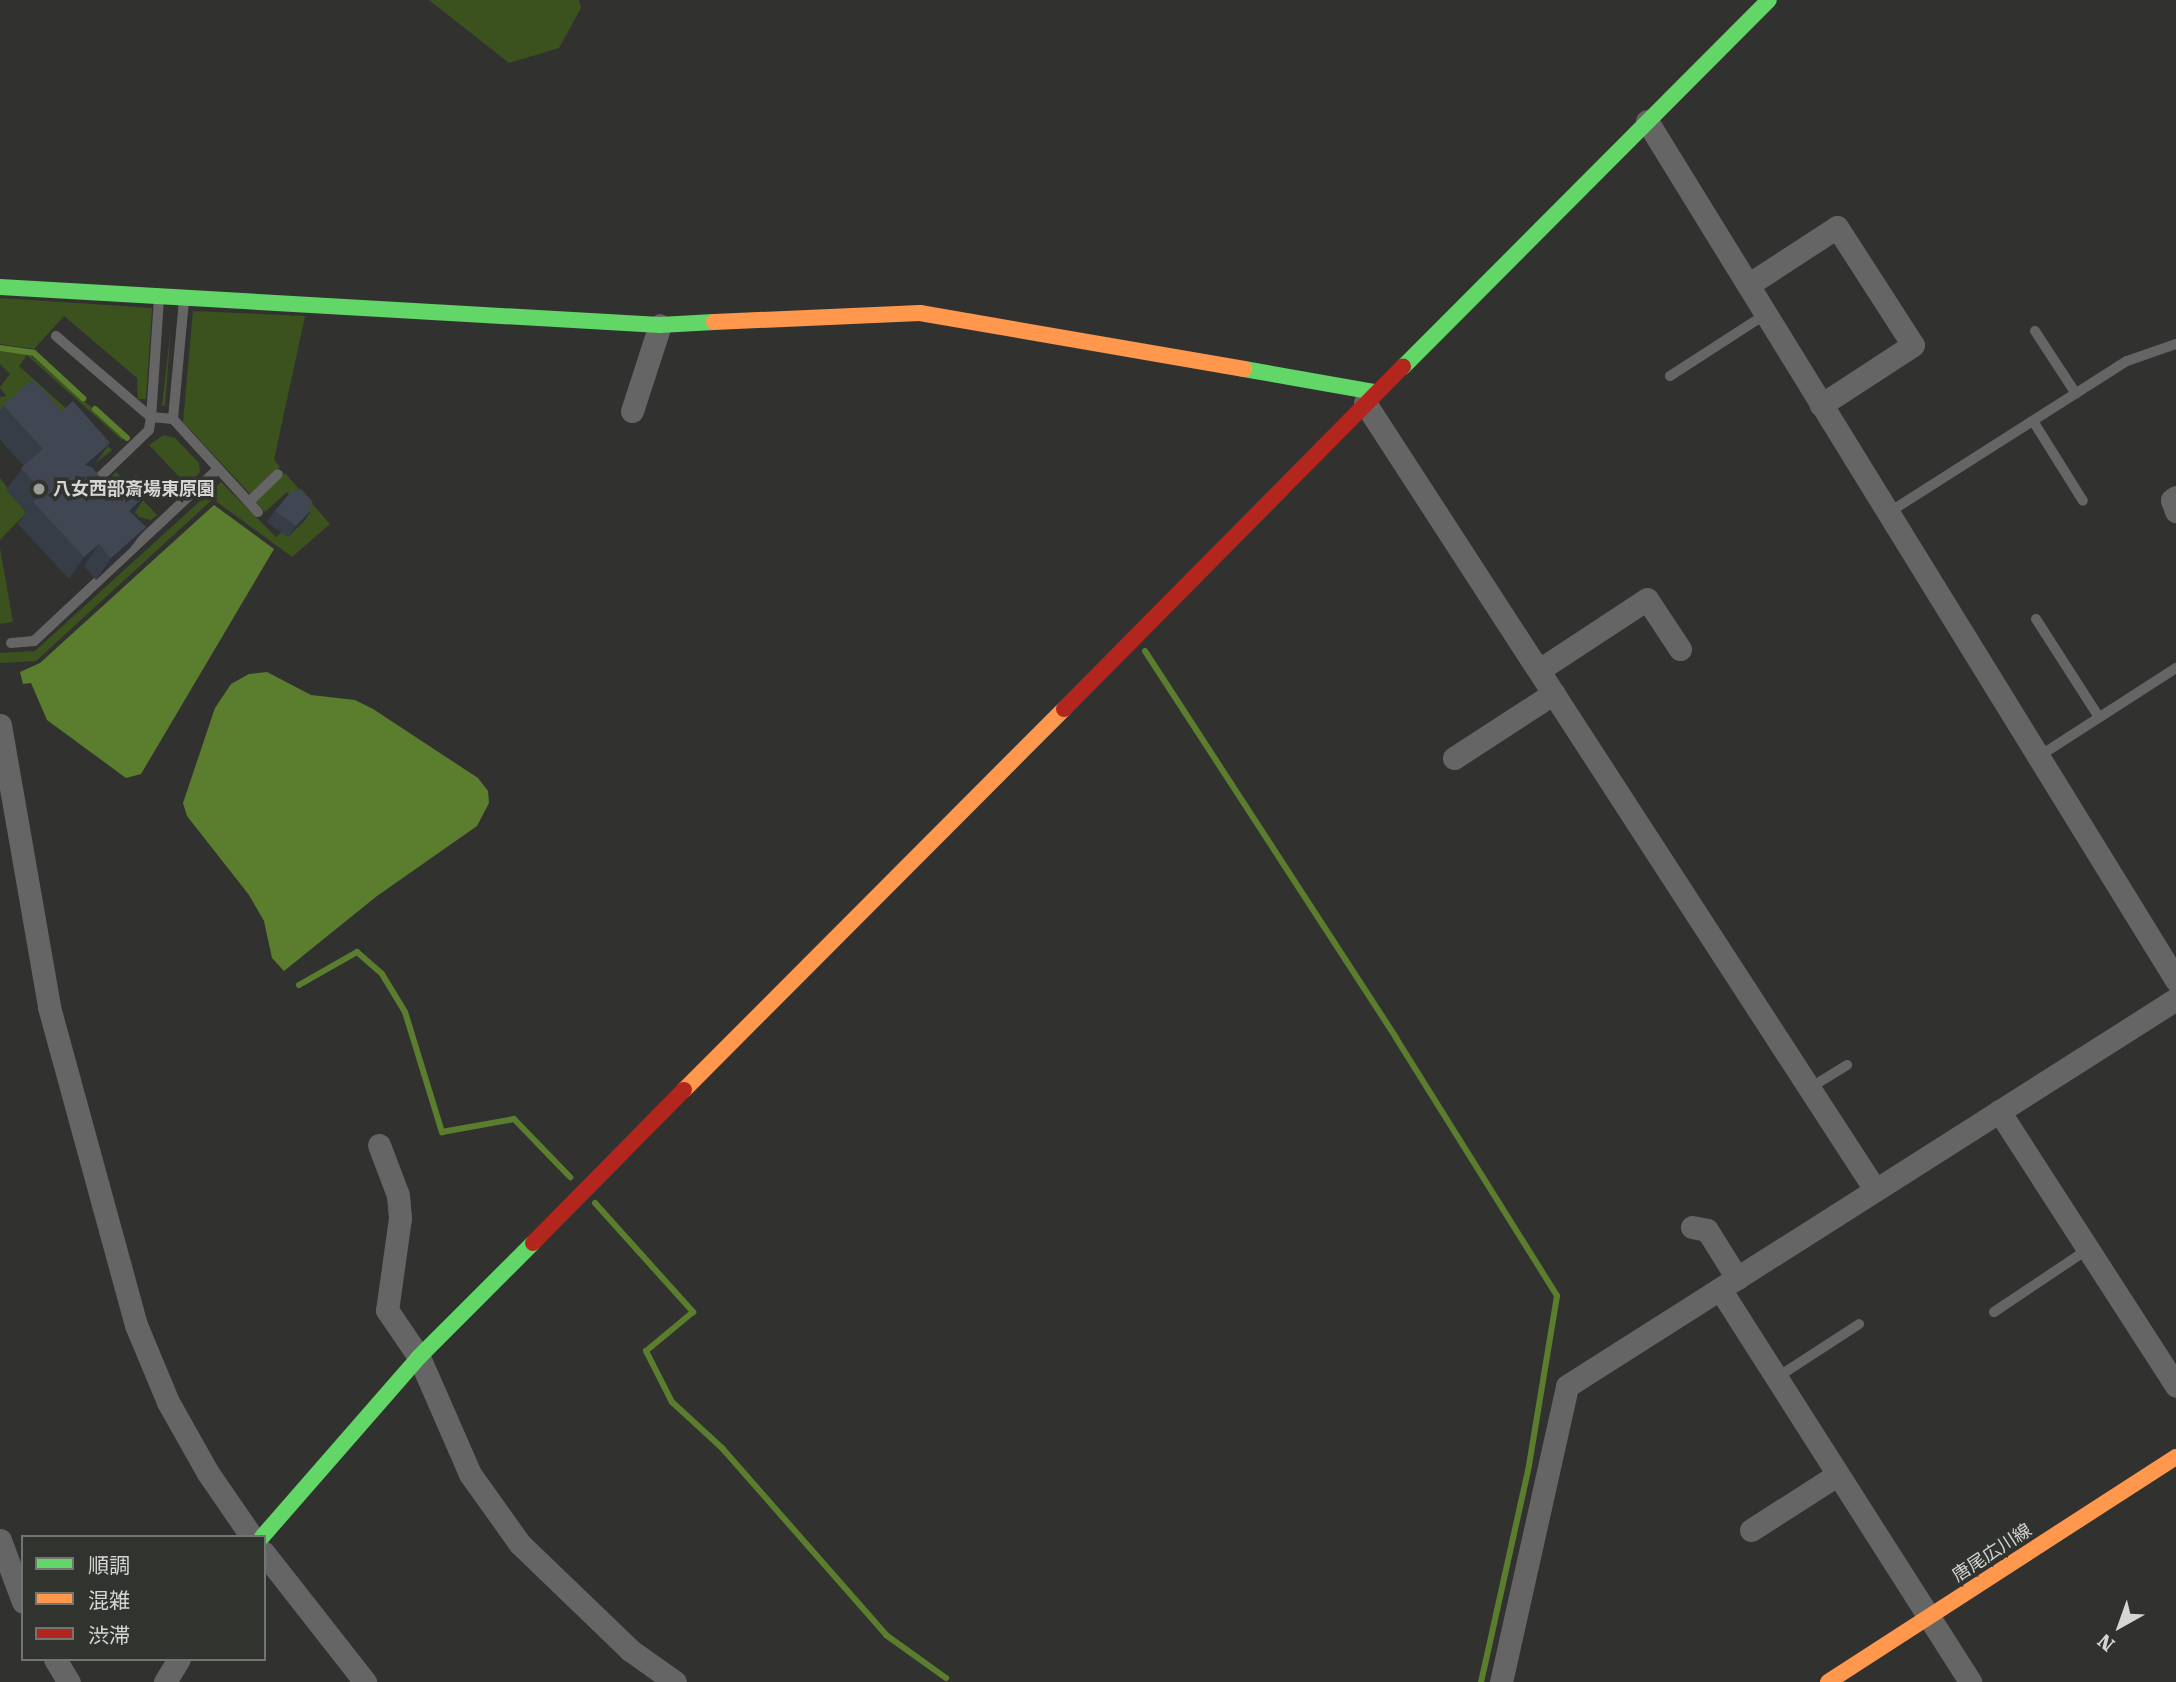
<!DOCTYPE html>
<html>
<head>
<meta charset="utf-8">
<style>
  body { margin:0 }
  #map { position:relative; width:2176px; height:1682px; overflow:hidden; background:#313230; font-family:"Roboto Serif","Noto Sans JP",serif }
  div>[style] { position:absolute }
  .green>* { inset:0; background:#3b521e }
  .water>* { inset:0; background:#5b7e2e }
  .stream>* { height:6px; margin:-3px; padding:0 3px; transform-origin:3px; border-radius:3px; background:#5b7e2e }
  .lane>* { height:10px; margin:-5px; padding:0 5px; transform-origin:5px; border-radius:5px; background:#656565 }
  .street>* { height:23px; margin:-11.5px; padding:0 11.5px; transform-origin:11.5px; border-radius:11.5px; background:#656565 }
  .fast>* { height:16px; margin:-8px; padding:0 8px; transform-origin:8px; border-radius:8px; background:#63d668 }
  .slow>* { height:16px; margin:-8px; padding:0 8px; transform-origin:8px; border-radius:8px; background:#ff974d }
  .jam>* { height:16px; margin:-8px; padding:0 8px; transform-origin:8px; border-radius:8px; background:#b3261e }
  .wall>* { inset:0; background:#373d47 }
  .shaded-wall>* { inset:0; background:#2d323a }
  .building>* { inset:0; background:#404753 }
  .dots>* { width:19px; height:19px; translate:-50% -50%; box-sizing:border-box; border:4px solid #31332f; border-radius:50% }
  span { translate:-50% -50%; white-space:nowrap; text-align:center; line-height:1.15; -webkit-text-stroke:7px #31332f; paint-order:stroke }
  .poi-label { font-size:18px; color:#d6d7d4; font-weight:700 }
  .left { translate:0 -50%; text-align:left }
  .street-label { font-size:18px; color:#d6d7d4 }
  .legend { position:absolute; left:21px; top:1535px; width:245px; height:126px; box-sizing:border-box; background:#31332f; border:2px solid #737571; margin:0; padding:9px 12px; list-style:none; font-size:21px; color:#d6d7d4 }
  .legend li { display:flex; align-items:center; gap:14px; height:35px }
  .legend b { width:35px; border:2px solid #737571 }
  .north { position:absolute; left:2085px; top:1591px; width:70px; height:70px; -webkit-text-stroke:5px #31332f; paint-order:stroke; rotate:220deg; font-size:19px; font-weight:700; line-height:28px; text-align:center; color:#d6d7d4 }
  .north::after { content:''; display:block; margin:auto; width:24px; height:32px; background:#d6d7d4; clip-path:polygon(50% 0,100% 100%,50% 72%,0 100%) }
</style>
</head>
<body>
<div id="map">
  <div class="green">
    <div style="clip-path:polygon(429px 0,579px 0,581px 8px,559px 48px,509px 63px)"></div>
    <div style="clip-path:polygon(0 298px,152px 308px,146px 399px,138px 399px,137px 378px,64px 316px,34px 349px,0 344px)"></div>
    <div style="clip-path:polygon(193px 311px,305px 316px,274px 460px,280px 467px,251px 495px,183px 422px)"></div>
    <div style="clip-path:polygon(171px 328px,165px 405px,164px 406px,162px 406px)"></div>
    <div style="clip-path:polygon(0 349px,28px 353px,126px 437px,122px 440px,27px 355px,19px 366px,112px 450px,96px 463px,58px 423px,0 415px,0 397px,6px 396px,0 387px,10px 374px,0 364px)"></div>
    <div style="clip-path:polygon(164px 435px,175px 438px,199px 463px,200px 472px,188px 486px,149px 445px)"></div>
    <div style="clip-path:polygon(116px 472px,157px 515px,151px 520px,139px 517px,116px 492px,111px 477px)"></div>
    <div style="clip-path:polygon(285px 473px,330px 524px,292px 557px,213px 499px,36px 661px,0 663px,0 653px,35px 651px,221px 482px,276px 537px,282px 532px,288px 537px,307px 514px,287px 492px,265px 512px,255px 501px)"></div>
    <div style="clip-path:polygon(0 478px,26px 513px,0 540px)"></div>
    <div style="clip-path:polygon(0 548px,13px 622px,0 624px)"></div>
  </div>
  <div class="water">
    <div style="clip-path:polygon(214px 505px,274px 549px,141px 774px,126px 778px,47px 720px,31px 683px,23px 684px,20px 672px,40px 663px)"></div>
    <div style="clip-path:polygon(267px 672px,311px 695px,355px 700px,373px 709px,478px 778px,488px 791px,489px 803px,477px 826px,377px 896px,284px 971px,272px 958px,264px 921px,249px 895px,187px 816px,183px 803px,215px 708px,231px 684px,249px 674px)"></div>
  </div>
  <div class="stream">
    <div style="left:0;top:348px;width:34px;rotate:8deg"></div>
    <div style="left:34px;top:353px;width:67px;rotate:42.6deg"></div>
    <div style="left:95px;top:409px;width:43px;rotate:42.2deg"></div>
    <div style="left:1145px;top:651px;width:461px;rotate:57deg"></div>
    <div style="left:1396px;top:1038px;width:304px;rotate:58deg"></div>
    <div style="left:1557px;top:1296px;width:172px;rotate:99.4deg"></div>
    <div style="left:1529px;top:1466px;width:221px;rotate:102.5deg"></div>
    <div style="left:299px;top:985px;width:67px;rotate:-29.6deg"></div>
    <div style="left:357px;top:952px;width:33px;rotate:41deg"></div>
    <div style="left:382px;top:974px;width:44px;rotate:58.8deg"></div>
    <div style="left:405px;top:1012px;width:126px;rotate:72.9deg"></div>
    <div style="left:442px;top:1132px;width:73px;rotate:-10.2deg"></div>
    <div style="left:514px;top:1119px;width:81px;rotate:46deg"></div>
    <div style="left:595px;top:1203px;width:147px;rotate:48deg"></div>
    <div style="left:693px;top:1312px;width:61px;rotate:140.3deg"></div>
    <div style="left:646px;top:1351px;width:57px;rotate:63deg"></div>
    <div style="left:672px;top:1402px;width:68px;rotate:42.6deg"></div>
    <div style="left:722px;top:1448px;width:249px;rotate:48.7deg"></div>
    <div style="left:886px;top:1635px;width:74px;rotate:35.6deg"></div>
  </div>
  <div class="lane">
    <div style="left:159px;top:298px;width:119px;rotate:93.8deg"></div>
    <div style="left:151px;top:417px;width:22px;rotate:5deg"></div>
    <div style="left:173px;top:419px;width:120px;rotate:-84.7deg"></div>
    <div style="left:2035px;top:331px;width:75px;rotate:56.9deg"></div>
    <div style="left:56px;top:336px;width:125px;rotate:40.5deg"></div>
    <div style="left:151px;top:417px;width:13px;rotate:99deg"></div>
    <div style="left:149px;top:430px;width:76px;rotate:136.1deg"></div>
    <div style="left:94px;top:483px;width:6px;rotate:45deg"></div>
    <div style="left:1670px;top:376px;width:114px;rotate:-32.9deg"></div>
    <div style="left:173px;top:419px;width:126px;rotate:47.6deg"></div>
    <div style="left:2033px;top:421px;width:94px;rotate:58deg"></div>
    <div style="left:249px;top:502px;width:40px;rotate:-44deg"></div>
    <div style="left:1888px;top:513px;width:283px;rotate:-32.5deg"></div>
    <div style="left:2127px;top:361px;width:52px;rotate:-19.1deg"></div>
    <div style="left:2036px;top:619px;width:117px;rotate:57.3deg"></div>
    <div style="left:11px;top:643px;width:23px;rotate:-5deg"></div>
    <div style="left:34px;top:641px;width:252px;rotate:-43.1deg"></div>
    <div style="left:2041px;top:755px;width:161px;rotate:-32.8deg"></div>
    <div style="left:1808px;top:1089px;width:46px;rotate:-31.6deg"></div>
    <div style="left:1994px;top:1312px;width:113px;rotate:-33.8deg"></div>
    <div style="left:1776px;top:1378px;width:99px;rotate:-33deg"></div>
  </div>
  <div class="street">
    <div style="left:1647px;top:121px;width:1009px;rotate:58.37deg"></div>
    <div style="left:1748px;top:285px;width:106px;rotate:-33.1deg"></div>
    <div style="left:1837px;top:227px;width:140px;rotate:57.2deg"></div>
    <div style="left:1913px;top:345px;width:110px;rotate:146.9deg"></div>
    <div style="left:1365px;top:403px;width:936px;rotate:57.04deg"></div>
    <div style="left:632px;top:411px;width:90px;rotate:-72deg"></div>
    <div style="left:2176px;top:497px;width:5px;rotate:143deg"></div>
    <div style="left:2172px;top:500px;width:12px;rotate:70deg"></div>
    <div style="left:1539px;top:670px;width:129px;rotate:-33.3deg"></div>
    <div style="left:1647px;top:599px;width:60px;rotate:56.6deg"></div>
    <div style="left:0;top:725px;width:286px;rotate:80.1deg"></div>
    <div style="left:49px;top:1007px;width:330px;rotate:74.7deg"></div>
    <div style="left:136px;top:1325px;width:83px;rotate:67.4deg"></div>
    <div style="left:168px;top:1402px;width:81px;rotate:60.6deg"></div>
    <div style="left:208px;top:1473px;width:78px;rotate:55.5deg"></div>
    <div style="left:1454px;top:758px;width:119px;rotate:-33deg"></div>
    <div style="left:1999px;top:1111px;width:327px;rotate:57.2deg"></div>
    <div style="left:379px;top:1145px;width:53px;rotate:69.2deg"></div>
    <div style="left:398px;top:1195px;width:23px;rotate:85deg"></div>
    <div style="left:400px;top:1218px;width:93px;rotate:98deg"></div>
    <div style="left:387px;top:1310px;width:57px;rotate:55.8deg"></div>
    <div style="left:419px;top:1357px;width:128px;rotate:66.4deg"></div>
    <div style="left:470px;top:1474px;width:86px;rotate:54.5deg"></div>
    <div style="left:520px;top:1544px;width:153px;rotate:43.9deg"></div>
    <div style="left:630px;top:1650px;width:55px;rotate:35.4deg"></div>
    <div style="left:1692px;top:1227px;width:15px;rotate:11deg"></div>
    <div style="left:1707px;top:1230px;width:57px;rotate:58deg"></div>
    <div style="left:1720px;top:1289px;width:466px;rotate:57.5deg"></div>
    <div style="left:1751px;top:1530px;width:102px;rotate:-32.6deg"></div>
    <div style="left:0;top:1540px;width:66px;rotate:69.6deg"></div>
    <div style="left:264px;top:1553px;width:164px;rotate:51.9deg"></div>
    <div style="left:55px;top:1659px;width:27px;rotate:59deg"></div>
    <div style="left:165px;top:1682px;width:27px;rotate:-59deg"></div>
    <div style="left:1501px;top:1682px;width:303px;rotate:-77.4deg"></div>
    <div style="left:1567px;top:1386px;width:722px;rotate:-32.43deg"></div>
  </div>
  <div class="fast">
    <div style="left:0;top:287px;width:661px;rotate:3.3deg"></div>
    <div style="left:660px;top:325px;width:54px;rotate:-3.2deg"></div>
    <div style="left:1403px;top:367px;width:518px;rotate:-45.08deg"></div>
    <div style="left:1244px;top:369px;width:133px;rotate:10deg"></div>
    <div style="left:262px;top:1537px;width:239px;rotate:-48.9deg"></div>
    <div style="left:419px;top:1357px;width:161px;rotate:-45deg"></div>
  </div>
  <div class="slow">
    <div style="left:714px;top:322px;width:206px;rotate:-2.5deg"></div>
    <div style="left:920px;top:313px;width:329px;rotate:9.8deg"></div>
    <div style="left:684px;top:1090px;width:538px;rotate:-45.08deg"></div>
    <div style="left:1828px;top:1682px;width:414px;rotate:-32.9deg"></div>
  </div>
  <div class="jam">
    <div style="left:1064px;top:709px;width:482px;rotate:-45.3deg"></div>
    <div style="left:533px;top:1243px;width:215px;rotate:-45.4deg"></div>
  </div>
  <div class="wall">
    <div style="clip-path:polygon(3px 405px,95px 464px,92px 467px,114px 495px,135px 512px,133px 514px,146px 527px,130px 548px,96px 580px,84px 566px,69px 579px,18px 524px,26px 512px,6px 490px,24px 466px,0 440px,0 410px)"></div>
    <div style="clip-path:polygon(297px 492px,310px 506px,305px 520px,288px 537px,267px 522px,275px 511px)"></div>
  </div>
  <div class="shaded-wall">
    <div style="clip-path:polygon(110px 443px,95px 464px,70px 487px,85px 465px)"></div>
    <div style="clip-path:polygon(150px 490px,135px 512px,113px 532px,129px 511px)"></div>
    <div style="clip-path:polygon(312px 509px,305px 520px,288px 537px,296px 526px)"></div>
    <div style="clip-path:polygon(146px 527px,130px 548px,96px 580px,111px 558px)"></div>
    <div style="clip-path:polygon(99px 544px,84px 566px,69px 579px,84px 557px)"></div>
  </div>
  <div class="building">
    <div style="clip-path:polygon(33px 379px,62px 411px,73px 401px,110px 443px,85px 465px,92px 467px,114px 495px,136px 475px,150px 490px,129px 511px,146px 527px,111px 558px,99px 544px,84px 557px,33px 502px,44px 493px,21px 468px,43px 449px,3px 405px)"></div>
    <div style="clip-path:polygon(293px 489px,297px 492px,301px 489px,313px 502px,309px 506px,312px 509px,296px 526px,275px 511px)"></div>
  </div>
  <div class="dots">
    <div style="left:39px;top:489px;background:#9c9d9b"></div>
  </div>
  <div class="poi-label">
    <span class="left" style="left:53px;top:489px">八女西部斎場東原園</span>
  </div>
  <div class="street-label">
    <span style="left:1992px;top:1553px;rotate:-33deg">唐尾広川線</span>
  </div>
  <ul class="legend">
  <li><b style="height:9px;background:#63d668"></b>順調</li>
  <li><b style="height:9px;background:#ff974d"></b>混雑</li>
  <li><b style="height:9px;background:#b3261e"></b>渋滞</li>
  </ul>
  <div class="north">N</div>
</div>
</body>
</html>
